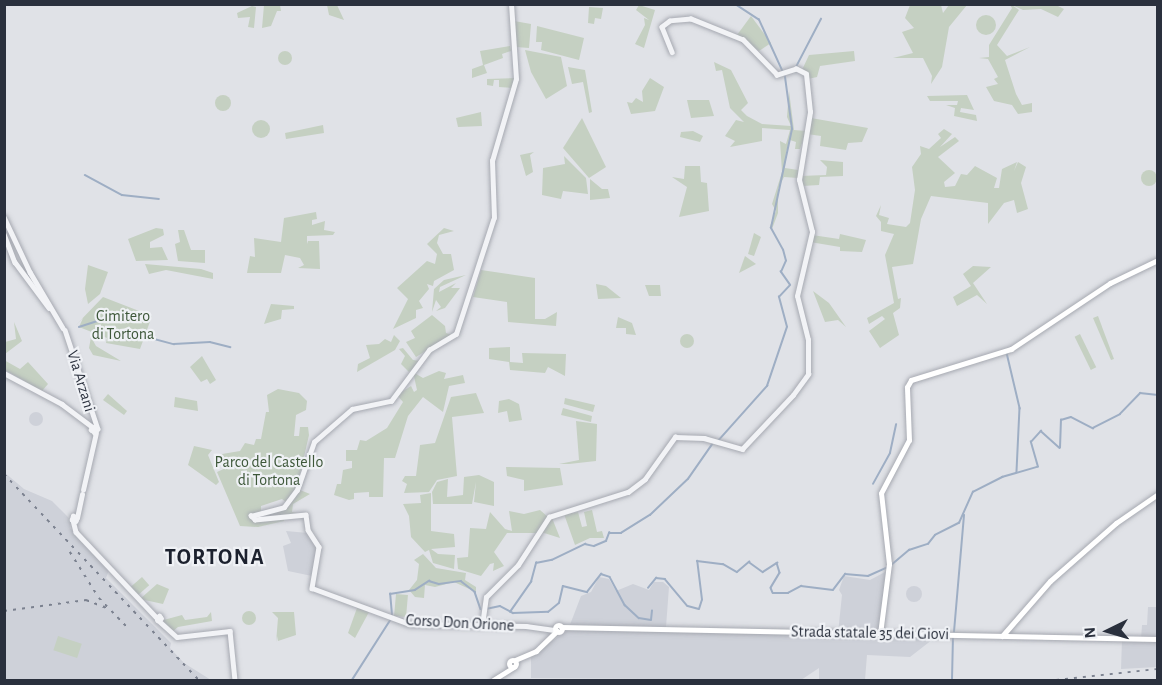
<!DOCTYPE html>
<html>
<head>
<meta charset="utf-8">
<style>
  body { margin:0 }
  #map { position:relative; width:1162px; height:685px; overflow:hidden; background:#e0e2e7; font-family:"Alegreya Sans",sans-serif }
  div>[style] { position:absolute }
  .built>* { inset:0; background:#ced1d9 }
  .round { border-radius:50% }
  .green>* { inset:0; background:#c5d0c2; transform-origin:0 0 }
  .stream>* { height:1.5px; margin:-0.75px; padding:0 0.75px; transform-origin:0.75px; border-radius:0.75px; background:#9eaec4 }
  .roads { filter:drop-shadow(0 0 2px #a6a9b1) drop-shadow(0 0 2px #a6a9b1) }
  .tertiary>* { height:4.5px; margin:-2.25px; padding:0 2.25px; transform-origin:2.25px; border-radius:2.25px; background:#f2f3f6 }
  .secondary>* { height:5px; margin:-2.5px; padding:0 2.5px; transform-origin:2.5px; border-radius:2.5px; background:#fff }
  .secondary>.ring { margin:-2.5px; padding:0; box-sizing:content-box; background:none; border:5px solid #fff; border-radius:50% }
  .rail>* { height:1.5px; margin-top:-0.75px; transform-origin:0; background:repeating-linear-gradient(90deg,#7b818f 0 3px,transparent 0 9px) }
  span { translate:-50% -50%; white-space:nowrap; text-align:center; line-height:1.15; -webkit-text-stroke:4.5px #eff1f5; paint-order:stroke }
  .park-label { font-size:16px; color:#3d5739 }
  .street-label { font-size:16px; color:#2a303d }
  .district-label { font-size:22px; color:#1c212e; font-weight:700; letter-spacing:1.5px }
  .frame { position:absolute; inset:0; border:6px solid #2a303d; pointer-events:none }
  .north { position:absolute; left:1078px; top:601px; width:60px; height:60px; -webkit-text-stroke:4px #eff1f5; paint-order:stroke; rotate:265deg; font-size:16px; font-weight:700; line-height:24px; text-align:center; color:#2a303d }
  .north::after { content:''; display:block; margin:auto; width:21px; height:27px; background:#2a303d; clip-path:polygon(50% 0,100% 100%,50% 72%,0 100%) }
</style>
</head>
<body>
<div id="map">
  <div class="built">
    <div class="round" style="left:29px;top:412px;width:14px;height:14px"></div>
    <div style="clip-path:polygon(4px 472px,24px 489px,52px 501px,67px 516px,71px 521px,70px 528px,109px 570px,106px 578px,171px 643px,170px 648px,184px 663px,211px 680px,5px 680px)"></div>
    <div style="clip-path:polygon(286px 531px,308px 533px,318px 544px,312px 576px,288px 571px,283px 546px,291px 543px)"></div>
    <div style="clip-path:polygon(887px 571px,878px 636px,937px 636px,910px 657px,867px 655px,865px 680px,819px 680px,819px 668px,801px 680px,531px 678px,531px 656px,568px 630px,581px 596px,591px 592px,599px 577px,609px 579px,616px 591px,633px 584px,649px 590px,654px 582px,663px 582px,669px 587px,666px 627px,838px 633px,842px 595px,839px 590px,844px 576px,870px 580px)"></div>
    <div class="round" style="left:906px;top:586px;width:16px;height:16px"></div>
    <div style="clip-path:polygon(1148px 607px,1157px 607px,1157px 667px,1121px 669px,1122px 640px,1141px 640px,1142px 625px,1147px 625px)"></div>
  </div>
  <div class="green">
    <div style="clip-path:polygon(264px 5px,280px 5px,281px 11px,277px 11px,271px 26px,262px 28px)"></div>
    <div style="clip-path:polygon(327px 5px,337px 5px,344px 20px,329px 15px)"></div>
    <div style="clip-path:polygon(639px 5px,655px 10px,644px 48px,635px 44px,645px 25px,644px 18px,649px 20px,636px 10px)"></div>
    <div style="clip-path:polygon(910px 5px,941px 5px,943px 13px,949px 5px,967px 5px,949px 27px,942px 67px,931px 84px,932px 76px,923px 58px,893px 58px,913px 53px,902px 32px,914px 28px,905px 18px)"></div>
    <div style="clip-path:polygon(1010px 5px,1056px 5px,1064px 9px,1058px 17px,1041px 9px,1023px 10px,1012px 5px,1019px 10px,997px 45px,1007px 56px,1030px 47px,1005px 60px,1016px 94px,1022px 105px,1032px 103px,1032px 112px,1018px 114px,1012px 105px,994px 101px,986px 87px,998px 84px,994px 79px,998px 77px,988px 59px,979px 58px,989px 57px,989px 45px,1012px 8px)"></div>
    <div style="clip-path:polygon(252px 6px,256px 7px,254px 28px,248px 27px,250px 17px,238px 18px,237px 13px)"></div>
    <div style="clip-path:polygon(589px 7px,603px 8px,601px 19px,595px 18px,594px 24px,588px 23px)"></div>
    <div class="round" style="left:976px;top:15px;width:20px;height:20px"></div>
    <div style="clip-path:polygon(751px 16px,771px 43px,759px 51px,737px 35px)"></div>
    <div style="clip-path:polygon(514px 21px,531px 24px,529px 48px,516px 47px)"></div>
    <div style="clip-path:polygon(537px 26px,584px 38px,579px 60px,541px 50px,542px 42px,536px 42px)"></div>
    <div style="clip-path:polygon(510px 46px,511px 51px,502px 54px,503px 58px,484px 65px,487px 73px,472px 78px,472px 69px,483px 65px,480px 51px)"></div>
    <div style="clip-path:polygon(525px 50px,561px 57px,567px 86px,546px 99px,531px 72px)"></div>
    <div class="round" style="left:278px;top:51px;width:14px;height:14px"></div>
    <div style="clip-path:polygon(854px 51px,855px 61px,820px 66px,817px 77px,808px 79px,802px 70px,809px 55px)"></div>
    <div style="clip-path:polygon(714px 62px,731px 70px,748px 103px,741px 110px,747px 116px,762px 124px,791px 126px,787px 117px,789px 91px,794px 130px,806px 131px,800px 149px,795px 149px,796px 142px,790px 140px,786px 152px,785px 168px,798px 170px,798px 178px,784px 177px,778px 189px,778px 213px,772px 229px,785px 254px,770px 226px,776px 211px,772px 204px,782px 172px,780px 141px,786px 144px,790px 130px,762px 128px,762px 141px,730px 147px,735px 141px,725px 136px,736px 120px,744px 122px,730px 108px,722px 70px,716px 71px)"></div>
    <div style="clip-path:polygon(568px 67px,585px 70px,592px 112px,589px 113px,583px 82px,572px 84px)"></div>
    <div style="clip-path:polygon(515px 78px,513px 88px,499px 87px,499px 80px,494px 80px,493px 86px,487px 85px,487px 79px)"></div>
    <div style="clip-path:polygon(650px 78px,664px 87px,655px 111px,631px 114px,627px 102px,632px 103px,636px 98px,643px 102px,642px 91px)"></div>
    <div style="clip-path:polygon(967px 95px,974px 110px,961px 108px,960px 112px,976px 115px,977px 121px,954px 116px,955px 108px,946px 105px,957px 105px,958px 101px,930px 101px,927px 96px)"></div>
    <div class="round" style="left:215px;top:95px;width:16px;height:16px"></div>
    <div style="clip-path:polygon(687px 100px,709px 100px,714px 116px,691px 118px)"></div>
    <div style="clip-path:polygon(481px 112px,482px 126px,458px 127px,456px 118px)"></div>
    <div style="clip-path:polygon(582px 118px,606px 167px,589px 178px,563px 148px)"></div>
    <div style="clip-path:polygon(811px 118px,868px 128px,862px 142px,848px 143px,846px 150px,820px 146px,821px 136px,807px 134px)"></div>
    <div class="round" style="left:252px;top:120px;width:18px;height:18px"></div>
    <div style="clip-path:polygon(323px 125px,324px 133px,286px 139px,285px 133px)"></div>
    <div style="clip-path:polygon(944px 129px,952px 134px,940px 147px,955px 137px,959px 141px,938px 157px,955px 173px,944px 182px,945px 187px,955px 186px,961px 174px,967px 175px,975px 166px,997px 178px,994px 188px,999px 188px,1002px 169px,1017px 162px,1014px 171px,1018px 162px,1026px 167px,1021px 183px,1028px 209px,1017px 213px,1014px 200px,1004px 203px,988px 224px,988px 203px,931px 196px,921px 219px,913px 264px,892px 267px,898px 299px,901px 298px,900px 308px,893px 313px,899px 335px,880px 348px,869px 331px,885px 319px,882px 316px,869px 324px,867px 318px,894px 303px,885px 255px,894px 234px,881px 231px,881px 222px,876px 216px,881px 205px,879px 215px,889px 218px,887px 224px,906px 227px,910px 223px,915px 190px,912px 167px,921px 154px,920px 146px,929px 149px,941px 138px,938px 134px)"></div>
    <div style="clip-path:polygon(693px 131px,703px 136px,700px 142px,680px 137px,681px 132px)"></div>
    <div style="clip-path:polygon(534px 152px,530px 155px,533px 172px,526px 176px,520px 155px)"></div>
    <div style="clip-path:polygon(564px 156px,586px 178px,588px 194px,563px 191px,561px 199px,542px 195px,543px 168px,565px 164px)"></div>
    <div style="clip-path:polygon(820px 160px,843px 162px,843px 176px,820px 177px,819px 185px,802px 186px,800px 176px,826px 175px,827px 167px)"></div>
    <div style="clip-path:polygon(685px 166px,700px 166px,701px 182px,707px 183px,709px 211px,679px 217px,687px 187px,672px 177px,684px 179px)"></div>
    <div class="round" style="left:1141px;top:170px;width:16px;height:16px"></div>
    <div style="clip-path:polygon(590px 179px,602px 189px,608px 189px,610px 198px,590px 200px)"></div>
    <div style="clip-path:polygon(316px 212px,317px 219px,312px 220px,312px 225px,325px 221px,324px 230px,335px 232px,333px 235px,307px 236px,307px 244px,308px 241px,319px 241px,320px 269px,298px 268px,304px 265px,300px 258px,285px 255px,281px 273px,247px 273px,250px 256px,255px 257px,254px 238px,281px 242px,284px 218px)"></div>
    <div style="clip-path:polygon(156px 228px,163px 229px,164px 235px,150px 242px,150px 248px,162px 247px,168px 260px,136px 261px,128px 239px)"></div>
    <div style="clip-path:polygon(444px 228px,454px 231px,439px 235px,437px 243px,443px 254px,451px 254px,454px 270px,434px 281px,433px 286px,427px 284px,429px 289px,419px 301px,423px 308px,416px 310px,416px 318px,393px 329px,408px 299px,397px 288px,427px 261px,435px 264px,437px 254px,427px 244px)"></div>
    <div style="clip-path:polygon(178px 230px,184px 230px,191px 250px,205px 250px,205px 263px,178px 261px,175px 244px,180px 242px)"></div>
    <div style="clip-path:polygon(754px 233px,761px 237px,754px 256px,748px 254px)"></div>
    <div style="clip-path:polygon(840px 234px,866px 240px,862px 252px,840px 251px,840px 247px,810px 242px,812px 235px,839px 239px)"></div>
    <div style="clip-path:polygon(745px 256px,756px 264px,739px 273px)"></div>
    <div style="clip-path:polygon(145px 264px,201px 269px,213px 273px,213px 279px,166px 270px,149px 274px)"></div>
    <div style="clip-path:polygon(88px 265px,108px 272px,100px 294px,88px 304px,85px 289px)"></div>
    <div style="clip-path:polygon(973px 266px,991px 267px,973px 283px,987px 304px,977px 295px,957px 306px,953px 297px,971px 286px,963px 274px)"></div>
    <div style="clip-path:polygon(481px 270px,535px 278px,535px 319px,545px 319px,557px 312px,556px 326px,508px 322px,507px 302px,473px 297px)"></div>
    <div style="clip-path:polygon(466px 275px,440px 287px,439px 292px,456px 283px,451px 288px,460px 288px,445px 308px,436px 311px,441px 307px,436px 300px,432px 312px,434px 289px,444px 280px)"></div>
    <div style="clip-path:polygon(596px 284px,606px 286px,621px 298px,598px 299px)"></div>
    <div style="clip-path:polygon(645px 285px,660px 285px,661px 296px,649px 296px)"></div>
    <div style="clip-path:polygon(813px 291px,829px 303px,846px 327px,838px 320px,825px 322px)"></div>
    <div style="clip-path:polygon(103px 297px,152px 316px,140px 349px,106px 343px,107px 338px,79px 327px,83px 318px,75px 326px)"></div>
    <div style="clip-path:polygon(271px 304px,294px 306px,294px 309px,282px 310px,281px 319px,264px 324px)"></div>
    <div style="clip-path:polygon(432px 315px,445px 326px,446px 333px,452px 335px,416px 357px,406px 342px,415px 338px,411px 331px)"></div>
    <div style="clip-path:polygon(1098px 316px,1114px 359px,1111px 360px,1093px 318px)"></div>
    <div style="clip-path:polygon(618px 317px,632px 323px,636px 335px,626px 334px,626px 328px,616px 328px)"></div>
    <div style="clip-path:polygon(14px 322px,22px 341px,5px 354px,5px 342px,16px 339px)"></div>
    <div style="left:1080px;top:334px;width:37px;height:6px;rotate:64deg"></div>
    <div class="round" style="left:680px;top:334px;width:14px;height:14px"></div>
    <div style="clip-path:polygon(394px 335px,400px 341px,395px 350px,357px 372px,358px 364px,370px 358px,366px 345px,379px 344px,385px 339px,391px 342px)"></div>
    <div style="clip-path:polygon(91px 337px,96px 346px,121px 361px,93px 355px,89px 348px)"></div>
    <div style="clip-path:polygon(510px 347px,510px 362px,523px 363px,522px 353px,566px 354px,565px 376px,548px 367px,545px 373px,510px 370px,509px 362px,489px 359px,489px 348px)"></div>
    <div style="clip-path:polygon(403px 348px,413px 360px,421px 361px,409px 372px,401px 364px,405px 356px,399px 349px)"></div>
    <div style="clip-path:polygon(202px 356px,216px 380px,210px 384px,207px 379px,201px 382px,190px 367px)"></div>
    <div style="clip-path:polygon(4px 360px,20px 369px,28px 362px,48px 384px,42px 391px,5px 370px)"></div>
    <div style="clip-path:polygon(439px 371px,446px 373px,444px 379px,463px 375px,465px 383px,449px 386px,443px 412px,423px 397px,408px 416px,395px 458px,384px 458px,383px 497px,369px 497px,369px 492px,354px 493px,354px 499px,349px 500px,334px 495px,337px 484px,341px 484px,343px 470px,352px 468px,352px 461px,346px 461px,346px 450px,357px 450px,360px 440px,366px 441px,387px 428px,403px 402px,397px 395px,411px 386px,414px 392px,417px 390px,413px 372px,423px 378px)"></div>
    <div style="clip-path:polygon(278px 389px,299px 393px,307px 401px,306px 410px,296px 415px,294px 436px,299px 436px,300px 427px,308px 427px,309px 435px,297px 487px,287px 503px,282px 499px,261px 506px,261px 512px,250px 516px,251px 519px,285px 518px,284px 521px,258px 527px,240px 526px,217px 472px,228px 467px,222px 454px,240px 451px,245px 443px,254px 445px,256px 439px,261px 439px,266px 412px,269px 412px,267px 395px)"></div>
    <div style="clip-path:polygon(476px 393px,484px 413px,452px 417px,457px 476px,437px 480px,429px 492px,404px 493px,407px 484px,402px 481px,405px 476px,416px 476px,420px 445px,435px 443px,451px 397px)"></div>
    <div style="clip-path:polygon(108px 394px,127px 411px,124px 415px,103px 400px)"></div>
    <div style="clip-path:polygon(175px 397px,197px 401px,198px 411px,174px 407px)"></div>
    <div style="clip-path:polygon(565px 398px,595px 405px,593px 412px,564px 404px)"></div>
    <div style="clip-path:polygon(509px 399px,519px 404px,522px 420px,509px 422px,507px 411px,498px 413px,499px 401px)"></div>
    <div style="clip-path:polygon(563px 408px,592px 416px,591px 422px,561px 415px)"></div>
    <div style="clip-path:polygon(576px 421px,597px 424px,596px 461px,569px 464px,559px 464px,579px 460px)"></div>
    <div style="clip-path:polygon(194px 446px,212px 450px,208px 455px,219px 482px,216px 485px,188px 465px)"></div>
    <div style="clip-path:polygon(308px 459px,300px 490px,310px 494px,293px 504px,292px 512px,298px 513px,253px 518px,254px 514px,271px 514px,286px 506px,296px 495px)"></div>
    <div style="clip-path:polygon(506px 467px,560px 468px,563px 485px,524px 491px,524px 480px,507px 476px)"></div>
    <div style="clip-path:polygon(479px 475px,494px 482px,494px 506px,474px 502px,476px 482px,472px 504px,433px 504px,432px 492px,437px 482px,448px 479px,447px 497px,463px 495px,464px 477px)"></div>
    <div style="clip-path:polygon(431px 493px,431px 531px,454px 534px,455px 547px,431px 549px,438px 554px,455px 555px,454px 569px,433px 563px,429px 550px,425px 552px,411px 537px,409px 516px,403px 504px,421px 503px,420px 495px)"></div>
    <div style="clip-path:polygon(540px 510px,548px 517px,538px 533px,507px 533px,494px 552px,504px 566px,493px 571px,494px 563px,490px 564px,481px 576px,458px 569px,457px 558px,468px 557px,470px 528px,486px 529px,490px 512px,505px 529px,512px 531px,509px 511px,524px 514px)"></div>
    <div style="clip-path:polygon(592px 510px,597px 532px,602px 531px,604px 538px,590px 538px,575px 545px,564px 514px,578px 512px,582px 527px,587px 526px,584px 512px)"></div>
    <div style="clip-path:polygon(552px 518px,560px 538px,541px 532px)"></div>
    <div style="clip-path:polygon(423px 554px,436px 568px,466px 573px,465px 580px,476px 587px,476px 592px,454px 582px,435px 587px,425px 585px,424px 598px,415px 597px,409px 590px,417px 580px,419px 564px,414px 560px)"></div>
    <div style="left:142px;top:577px;width:11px;height:17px;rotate:49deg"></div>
    <div style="clip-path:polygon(157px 584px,169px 589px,163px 604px,140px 599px)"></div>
    <div style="left:396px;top:594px;width:12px;height:22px;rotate:5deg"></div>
    <div style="clip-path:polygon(357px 608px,369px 612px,355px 638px,348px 633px)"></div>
    <div class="round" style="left:242px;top:611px;width:14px;height:14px"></div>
    <div style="clip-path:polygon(211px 612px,212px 621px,178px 627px,172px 632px,160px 621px,182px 615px,185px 620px,207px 617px)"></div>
    <div style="clip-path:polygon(272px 612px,294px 612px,296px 635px,278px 641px,277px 636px,276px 643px,278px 618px)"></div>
    <div style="left:58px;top:636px;width:25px;height:15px;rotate:18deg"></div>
  </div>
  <div class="stream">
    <div style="left:796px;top:67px;width:54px;rotate:-62.5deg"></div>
    <div style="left:85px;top:175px;width:42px;rotate:28.4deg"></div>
    <div style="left:122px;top:195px;width:37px;rotate:6deg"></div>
    <div style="left:79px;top:327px;width:23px;rotate:-18deg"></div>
    <div style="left:147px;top:337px;width:28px;rotate:15deg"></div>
    <div style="left:174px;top:344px;width:36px;rotate:-3deg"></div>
    <div style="left:210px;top:342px;width:21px;rotate:14deg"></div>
    <div style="left:1007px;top:353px;width:57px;rotate:76.7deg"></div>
    <div style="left:1020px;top:408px;width:64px;rotate:92.7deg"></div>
    <div style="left:718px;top:441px;width:74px;rotate:-48.3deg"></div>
    <div style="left:767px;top:386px;width:62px;rotate:-71.3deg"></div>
    <div style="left:787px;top:327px;width:31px;rotate:-105deg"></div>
    <div style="left:779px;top:297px;width:16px;rotate:-47deg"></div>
    <div style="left:790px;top:285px;width:16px;rotate:-125deg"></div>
    <div style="left:781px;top:272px;width:12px;rotate:-66deg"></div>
    <div style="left:786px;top:261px;width:11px;rotate:-105deg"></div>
    <div style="left:783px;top:250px;width:25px;rotate:-119deg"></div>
    <div style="left:771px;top:228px;width:101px;rotate:-78deg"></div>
    <div style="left:792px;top:129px;width:52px;rotate:-97.7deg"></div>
    <div style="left:785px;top:77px;width:63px;rotate:-114.5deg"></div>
    <div style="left:759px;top:20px;width:30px;rotate:-147deg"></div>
    <div style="left:873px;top:484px;width:35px;rotate:-61deg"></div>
    <div style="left:890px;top:453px;width:29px;rotate:-78deg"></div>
    <div style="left:890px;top:566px;width:25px;rotate:-40deg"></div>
    <div style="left:909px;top:550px;width:20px;rotate:-18deg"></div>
    <div style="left:928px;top:544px;width:11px;rotate:-52deg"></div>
    <div style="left:935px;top:535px;width:27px;rotate:-27deg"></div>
    <div style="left:959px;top:523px;width:34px;rotate:-66deg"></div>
    <div style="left:973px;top:492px;width:33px;rotate:-27deg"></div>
    <div style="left:1002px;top:477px;width:37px;rotate:-16deg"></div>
    <div style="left:1038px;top:467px;width:26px;rotate:-106deg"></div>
    <div style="left:1031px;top:442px;width:15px;rotate:-48deg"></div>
    <div style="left:1041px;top:431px;width:25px;rotate:42deg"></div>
    <div style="left:1060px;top:448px;width:28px;rotate:-88deg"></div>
    <div style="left:1061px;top:420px;width:10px;rotate:-17deg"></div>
    <div style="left:1071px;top:417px;width:25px;rotate:27deg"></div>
    <div style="left:1093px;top:428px;width:30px;rotate:-27deg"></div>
    <div style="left:1120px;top:414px;width:29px;rotate:-46deg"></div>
    <div style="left:1140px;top:393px;width:18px;rotate:6deg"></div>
    <div style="left:648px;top:588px;width:13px;rotate:-51deg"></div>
    <div style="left:656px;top:578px;width:9px;rotate:6deg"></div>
    <div style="left:665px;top:579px;width:35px;rotate:50deg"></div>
    <div style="left:688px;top:606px;width:11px;rotate:15deg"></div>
    <div style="left:699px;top:609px;width:9px;rotate:-72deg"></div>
    <div style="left:702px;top:600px;width:39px;rotate:-97deg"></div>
    <div style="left:697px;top:561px;width:26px;rotate:7deg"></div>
    <div style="left:723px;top:564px;width:16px;rotate:30deg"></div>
    <div style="left:737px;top:572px;width:16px;rotate:-40deg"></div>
    <div style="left:749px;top:562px;width:17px;rotate:36deg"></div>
    <div style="left:763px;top:572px;width:17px;rotate:-33deg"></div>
    <div style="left:777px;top:563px;width:10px;rotate:73deg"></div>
    <div style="left:780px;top:573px;width:17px;rotate:121deg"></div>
    <div style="left:771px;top:588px;width:5px;rotate:68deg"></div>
    <div style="left:773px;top:593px;width:15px"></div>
    <div style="left:788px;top:593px;width:15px;rotate:-28deg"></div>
    <div style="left:801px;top:586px;width:32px;rotate:7deg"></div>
    <div style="left:833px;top:590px;width:20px;rotate:-53deg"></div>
    <div style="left:845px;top:574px;width:23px;rotate:5deg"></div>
    <div style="left:868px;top:576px;width:20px;rotate:-24deg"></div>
    <div style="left:486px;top:609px;width:14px;rotate:-12deg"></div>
    <div style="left:500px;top:606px;width:15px;rotate:28deg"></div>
    <div style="left:513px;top:613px;width:35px;rotate:-2deg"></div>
    <div style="left:548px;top:612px;width:14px;rotate:-39deg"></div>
    <div style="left:559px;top:603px;width:17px;rotate:-77deg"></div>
    <div style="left:563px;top:586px;width:25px;rotate:14deg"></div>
    <div style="left:587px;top:592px;width:23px;rotate:-52deg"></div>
    <div style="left:601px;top:574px;width:9px;rotate:18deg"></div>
    <div style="left:610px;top:577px;width:32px;rotate:62deg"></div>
    <div style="left:625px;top:605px;width:19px;rotate:43deg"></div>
    <div style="left:639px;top:618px;width:12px;rotate:9deg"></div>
    <div style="left:651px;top:620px;width:9px;rotate:-84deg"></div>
    <div style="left:510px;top:612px;width:37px;rotate:-55deg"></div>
    <div style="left:531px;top:582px;width:20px;rotate:-75deg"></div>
    <div style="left:536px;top:563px;width:16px;rotate:-11deg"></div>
    <div style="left:552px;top:560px;width:37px;rotate:-26deg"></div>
    <div style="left:585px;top:544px;width:9px;rotate:13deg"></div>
    <div style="left:594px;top:546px;width:13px;rotate:-23deg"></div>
    <div style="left:606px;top:541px;width:9px;rotate:-69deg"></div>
    <div style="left:609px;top:533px;width:12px"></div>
    <div style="left:621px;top:533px;width:34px;rotate:-32deg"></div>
    <div style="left:650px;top:515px;width:52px;rotate:-43.5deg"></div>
    <div style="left:688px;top:479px;width:44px;rotate:-55.2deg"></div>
    <div style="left:392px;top:615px;width:21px;rotate:-95deg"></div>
    <div style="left:390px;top:594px;width:25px;rotate:-9deg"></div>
    <div style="left:415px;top:590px;width:17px;rotate:-33deg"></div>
    <div style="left:429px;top:581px;width:10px;rotate:17deg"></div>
    <div style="left:439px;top:584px;width:22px;rotate:-8deg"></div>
    <div style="left:461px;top:581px;width:18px;rotate:38deg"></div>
    <div style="left:475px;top:592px;width:18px;rotate:71deg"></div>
    <div style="left:954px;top:632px;width:117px;rotate:-85.1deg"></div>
    <div style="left:352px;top:680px;width:72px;rotate:-57.4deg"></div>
    <div style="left:952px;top:680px;width:43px;rotate:-88.7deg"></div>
  </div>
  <div class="roads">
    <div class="tertiary">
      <div style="left:4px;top:217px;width:61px;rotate:64.7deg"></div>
      <div style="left:30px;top:272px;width:65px;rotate:59.5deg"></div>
      <div style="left:494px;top:218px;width:57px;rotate:-92deg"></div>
      <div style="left:492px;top:161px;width:85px;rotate:-73.7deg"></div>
      <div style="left:516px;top:79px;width:75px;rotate:-93.8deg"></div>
      <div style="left:4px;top:234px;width:30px;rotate:69deg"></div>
      <div style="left:15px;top:262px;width:57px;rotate:53.5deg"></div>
      <div style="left:65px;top:330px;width:104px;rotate:71.6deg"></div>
      <div style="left:98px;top:429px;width:5px;rotate:127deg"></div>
      <div style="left:95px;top:433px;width:5px;rotate:-143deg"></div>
      <div style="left:91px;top:430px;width:4px;rotate:-45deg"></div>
      <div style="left:4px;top:373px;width:66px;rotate:28.1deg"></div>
      <div style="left:62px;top:404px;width:39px;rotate:37deg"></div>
      <div style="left:83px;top:490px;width:58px;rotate:-77.2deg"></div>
      <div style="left:306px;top:515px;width:51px;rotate:174.4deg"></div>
      <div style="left:255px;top:520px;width:6px;rotate:-135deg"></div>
      <div style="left:251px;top:516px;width:34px;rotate:-15deg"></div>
      <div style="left:284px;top:507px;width:21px;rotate:-53deg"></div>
      <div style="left:297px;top:490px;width:51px;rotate:-70.5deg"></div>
      <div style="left:314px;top:442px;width:50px;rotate:-41deg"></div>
      <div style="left:352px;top:409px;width:40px;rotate:-12deg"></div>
      <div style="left:391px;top:401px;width:64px;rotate:-53.3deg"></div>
      <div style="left:429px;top:350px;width:31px;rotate:-31deg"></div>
      <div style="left:456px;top:334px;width:120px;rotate:-72deg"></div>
      <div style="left:306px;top:515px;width:14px;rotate:82deg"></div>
      <div style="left:73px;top:516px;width:4px;rotate:27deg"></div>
      <div style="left:77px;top:518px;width:3px;rotate:108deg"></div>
      <div style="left:76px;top:521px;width:4px;rotate:-166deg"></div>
      <div style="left:72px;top:520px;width:4px;rotate:-76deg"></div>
      <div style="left:77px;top:518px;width:24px;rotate:-78deg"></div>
      <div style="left:73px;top:520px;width:12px;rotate:76deg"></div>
      <div style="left:76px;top:532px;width:118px;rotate:46.7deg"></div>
      <div style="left:308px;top:530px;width:20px;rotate:57deg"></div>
      <div style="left:319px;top:547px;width:42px;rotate:99.7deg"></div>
      <div style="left:312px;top:588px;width:104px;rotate:20.2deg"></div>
      <div style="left:410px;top:624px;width:116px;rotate:1deg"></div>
      <div style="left:526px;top:626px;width:30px;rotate:8deg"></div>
      <div style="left:159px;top:616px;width:3px;rotate:45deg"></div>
      <div style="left:161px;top:618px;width:4px;rotate:146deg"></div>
      <div style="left:158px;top:620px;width:2px;rotate:-117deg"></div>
      <div style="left:157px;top:618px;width:3px;rotate:-45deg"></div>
      <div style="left:158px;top:620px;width:25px;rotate:42deg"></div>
      <div style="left:177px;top:637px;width:53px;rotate:-6.5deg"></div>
      <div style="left:230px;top:631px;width:49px;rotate:84.2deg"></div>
      <div style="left:482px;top:625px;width:28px;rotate:-82deg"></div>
      <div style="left:486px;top:597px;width:45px;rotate:-45deg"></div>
      <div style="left:518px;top:565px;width:57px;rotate:-57.1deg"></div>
      <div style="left:549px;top:517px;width:83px;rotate:-17.6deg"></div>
      <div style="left:628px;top:492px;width:21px;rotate:-37deg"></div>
      <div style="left:645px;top:479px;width:52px;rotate:-54.5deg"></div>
      <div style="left:675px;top:437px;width:29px;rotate:2deg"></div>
      <div style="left:704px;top:438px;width:40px;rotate:16deg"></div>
      <div style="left:742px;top:449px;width:74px;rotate:-46.6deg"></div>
      <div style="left:793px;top:395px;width:26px;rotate:-54deg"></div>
      <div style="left:808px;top:374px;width:34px;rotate:-90deg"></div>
      <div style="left:808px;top:340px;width:45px;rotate:-104deg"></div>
      <div style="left:797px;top:296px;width:66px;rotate:-76.8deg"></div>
      <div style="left:812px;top:232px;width:54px;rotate:-104deg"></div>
      <div style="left:799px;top:180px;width:69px;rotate:-80.8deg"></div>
      <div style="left:810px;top:112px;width:38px;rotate:-96deg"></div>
      <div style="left:806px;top:74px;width:11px;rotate:-153deg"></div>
      <div style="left:796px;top:69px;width:20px;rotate:162deg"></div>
      <div style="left:777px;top:75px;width:49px;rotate:-134.2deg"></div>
      <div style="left:743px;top:40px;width:56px;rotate:-158deg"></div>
      <div style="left:691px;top:19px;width:21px;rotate:175deg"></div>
      <div style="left:670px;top:21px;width:10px;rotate:143deg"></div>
      <div style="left:662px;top:27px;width:27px;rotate:68deg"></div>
    </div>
    <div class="secondary">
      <div class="ring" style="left:555.5px;top:625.5px;width:2px;height:2px"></div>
      <div style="left:561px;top:627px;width:597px;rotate:1.15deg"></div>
      <div style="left:880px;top:634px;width:71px;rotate:-82.7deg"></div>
      <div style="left:889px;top:564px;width:71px;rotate:-96.4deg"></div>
      <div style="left:881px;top:493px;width:60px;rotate:-62.2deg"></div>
      <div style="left:909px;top:440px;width:53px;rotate:-92.2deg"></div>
      <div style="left:907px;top:387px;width:8px;rotate:-60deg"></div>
      <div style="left:911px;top:380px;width:105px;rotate:-17.2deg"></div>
      <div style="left:1011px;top:349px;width:119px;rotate:-33.7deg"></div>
      <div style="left:1110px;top:283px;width:53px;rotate:-25.6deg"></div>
      <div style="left:1002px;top:636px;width:73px;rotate:-48.9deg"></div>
      <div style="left:1050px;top:581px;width:88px;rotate:-41.3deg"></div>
      <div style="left:1116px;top:523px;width:51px;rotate:-34.6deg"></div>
      <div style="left:515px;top:660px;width:23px;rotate:-23deg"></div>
      <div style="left:536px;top:651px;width:29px;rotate:-44deg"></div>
      <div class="ring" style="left:509.5px;top:660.5px;width:2px;height:2px"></div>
      <div style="left:493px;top:680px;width:25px;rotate:-32deg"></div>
    </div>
  </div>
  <div class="rail">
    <div style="left:4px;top:474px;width:284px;rotate:46.6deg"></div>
    <div style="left:70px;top:552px;width:54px;rotate:57.8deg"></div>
    <div style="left:99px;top:598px;width:39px;rotate:46deg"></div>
    <div style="left:4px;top:611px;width:83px;rotate:-7.6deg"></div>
    <div style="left:86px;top:600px;width:25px;rotate:21deg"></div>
    <div style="left:1056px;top:680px;width:103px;rotate:-6.2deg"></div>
  </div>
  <div class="park-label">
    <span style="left:123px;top:325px">Cimitero<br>di Tortona</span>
    <span style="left:269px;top:471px">Parco del Castello<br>di Tortona</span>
  </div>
  <div class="street-label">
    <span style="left:81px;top:381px;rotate:73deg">Via Arzani</span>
    <span style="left:460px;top:623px;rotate:3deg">Corso Don Orione</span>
    <span style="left:870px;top:633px;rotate:1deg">Strada statale 35 dei Giovi</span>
  </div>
  <div class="district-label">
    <span style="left:215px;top:558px">TORTONA</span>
  </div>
  <div class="frame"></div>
  <div class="north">N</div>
</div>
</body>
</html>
